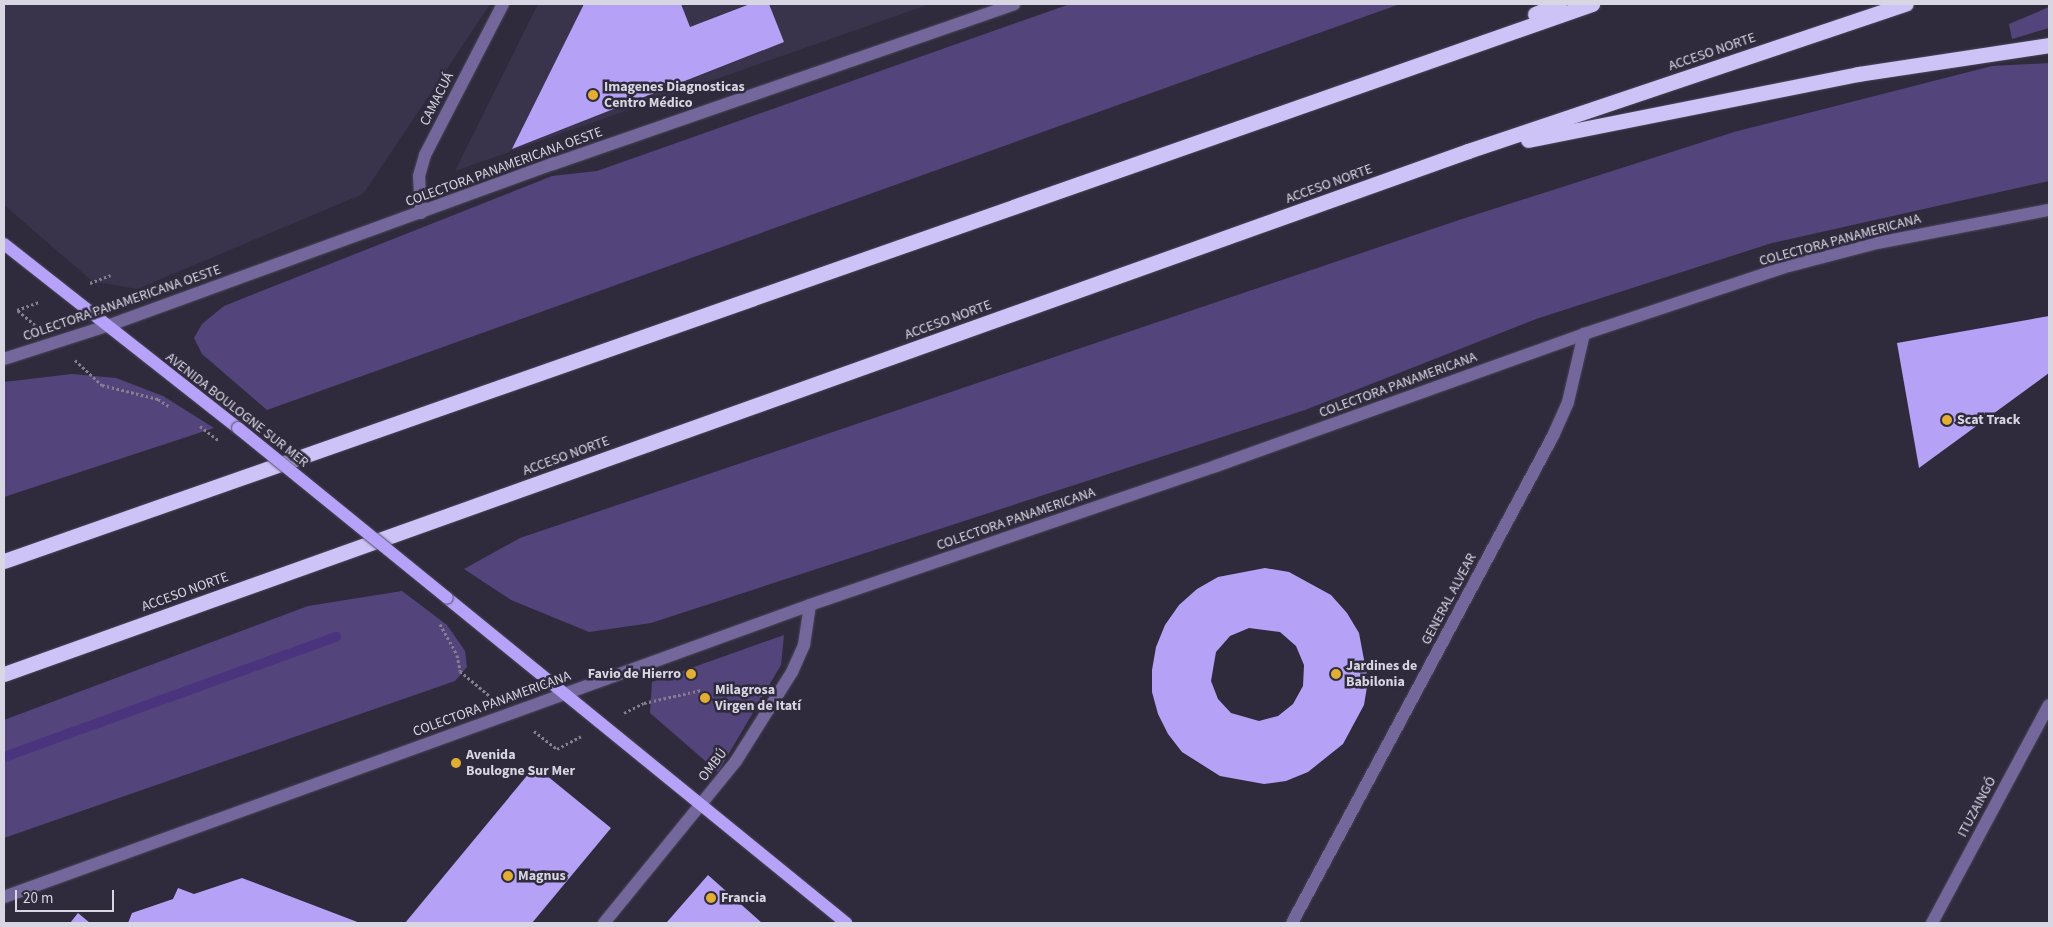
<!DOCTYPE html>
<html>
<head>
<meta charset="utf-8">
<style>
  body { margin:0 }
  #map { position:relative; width:2053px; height:927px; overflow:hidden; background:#2f2b3d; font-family:"Source Sans 3",sans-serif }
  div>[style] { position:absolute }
  .built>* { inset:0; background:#39344c }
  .green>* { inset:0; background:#53457b }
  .stream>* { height:10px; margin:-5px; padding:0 5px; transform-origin:5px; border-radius:5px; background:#4a347e }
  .building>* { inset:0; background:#b5a1f5 }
  .path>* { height:3px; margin-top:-1.5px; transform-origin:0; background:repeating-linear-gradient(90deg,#837f8f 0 2.5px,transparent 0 5px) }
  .roads { filter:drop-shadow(0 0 1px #4a4658) drop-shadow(0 0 1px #4a4658) }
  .minor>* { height:12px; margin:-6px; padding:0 6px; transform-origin:6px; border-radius:6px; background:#73679b }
  .major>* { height:12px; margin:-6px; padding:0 6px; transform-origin:6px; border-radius:6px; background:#b6a2f8 }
  .highway>* { height:15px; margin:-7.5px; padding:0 7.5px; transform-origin:7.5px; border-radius:7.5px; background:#cec3f7 }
  .path-bridge>* { height:3px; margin-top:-1.5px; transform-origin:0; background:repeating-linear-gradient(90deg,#837f8f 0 2.5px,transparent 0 5px) }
  .bridges { filter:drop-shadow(0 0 1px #4a4658) drop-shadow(0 0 1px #4a4658) }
  .major-bridge>* { height:12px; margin:-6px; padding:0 6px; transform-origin:6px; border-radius:6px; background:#b6a2f8 }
  .dots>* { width:14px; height:14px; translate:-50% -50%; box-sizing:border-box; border:2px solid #2f2b3d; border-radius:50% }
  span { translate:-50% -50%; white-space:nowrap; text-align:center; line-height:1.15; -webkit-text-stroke:5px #2f2b3d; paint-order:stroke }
  .street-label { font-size:14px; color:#d9d6e3 }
  .poi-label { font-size:14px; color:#d9d6e3; font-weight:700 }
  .left { translate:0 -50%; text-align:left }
  .right { translate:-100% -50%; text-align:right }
  .frame { position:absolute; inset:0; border:5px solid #d9d6e3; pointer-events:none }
  .scale { position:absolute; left:15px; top:890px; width:99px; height:22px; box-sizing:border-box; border:2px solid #d9d6e3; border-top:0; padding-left:6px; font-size:15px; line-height:18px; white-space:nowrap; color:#d9d6e3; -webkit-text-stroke:4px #2f2b3d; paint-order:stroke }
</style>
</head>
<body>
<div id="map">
  <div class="built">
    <div style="clip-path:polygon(4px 4px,490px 4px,363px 194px,137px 289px,92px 281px,4px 205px)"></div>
    <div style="clip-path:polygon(538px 4px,930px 4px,455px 171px)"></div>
  </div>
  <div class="green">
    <div style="clip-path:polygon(1070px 4px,1400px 4px,267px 410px,202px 354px,194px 338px,202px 324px,224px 306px,552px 176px,597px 171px)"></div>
    <div style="clip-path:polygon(2049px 7px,2049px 28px,2012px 39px,2009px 24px)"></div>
    <div style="clip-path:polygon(2049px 63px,2049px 181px,1772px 243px,1536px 319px,1305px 410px,651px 623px,589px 632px,511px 600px,464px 569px,520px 538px,1459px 220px,1734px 132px,1992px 66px)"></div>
    <div style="clip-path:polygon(72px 374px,116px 378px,163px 396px,214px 428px,4px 497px,4px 382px)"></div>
    <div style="clip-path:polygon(402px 591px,447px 625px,465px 651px,467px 667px,455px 681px,4px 838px,4px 720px,308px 606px)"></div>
    <div style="clip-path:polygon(784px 635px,781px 665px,718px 772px,650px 713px,652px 682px)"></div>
  </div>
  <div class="stream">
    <div style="left:4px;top:757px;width:353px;rotate:-19.9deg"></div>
  </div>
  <div class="building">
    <div style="clip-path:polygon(584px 4px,681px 4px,690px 27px,750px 4px,769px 4px,784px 42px,512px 149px)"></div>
    <div style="clip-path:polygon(2049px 316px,2049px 373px,1919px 468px,1897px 343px)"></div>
    <div style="clip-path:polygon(evenodd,1265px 568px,1289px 572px,1331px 595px,1347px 613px,1359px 633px,1368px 681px,1364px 705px,1343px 744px,1308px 772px,1286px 781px,1264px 784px,1220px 776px,1182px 752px,1168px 734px,1158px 714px,1152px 692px,1152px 670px,1156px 647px,1165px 625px,1179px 605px,1197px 589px,1218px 577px,1265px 568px,1249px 628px,1280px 632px,1296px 646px,1304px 665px,1303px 686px,1293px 704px,1278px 716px,1259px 721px,1231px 713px,1218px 699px,1211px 681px,1216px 652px,1230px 636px,1249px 628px)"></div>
    <div style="clip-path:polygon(535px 766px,611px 828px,532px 923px,405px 923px)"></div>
    <div style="clip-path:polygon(708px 875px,762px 923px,667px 922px)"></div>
    <div style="clip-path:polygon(242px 878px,360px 923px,128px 923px,132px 913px,173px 899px,178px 888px,194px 894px)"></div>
    <div style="clip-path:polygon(78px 913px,90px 923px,70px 923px)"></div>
  </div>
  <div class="path">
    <div style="left:90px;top:283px;width:22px;rotate:-21deg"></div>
    <div style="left:35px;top:325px;width:23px;rotate:-140deg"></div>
    <div style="left:17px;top:310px;width:23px;rotate:-20deg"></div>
    <div style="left:75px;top:360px;width:37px;rotate:43deg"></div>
    <div style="left:102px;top:385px;width:58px;rotate:14deg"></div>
    <div style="left:158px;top:399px;width:14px;rotate:34deg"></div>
    <div style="left:440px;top:624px;width:35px;rotate:61deg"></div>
    <div style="left:457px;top:655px;width:16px;rotate:79deg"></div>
    <div style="left:460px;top:671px;width:39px;rotate:40deg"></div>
    <div style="left:624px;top:713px;width:22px;rotate:-27deg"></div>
    <div style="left:644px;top:703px;width:58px;rotate:-12.8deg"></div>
    <div style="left:534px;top:731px;width:29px;rotate:38deg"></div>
    <div style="left:557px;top:749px;width:27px;rotate:-28deg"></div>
  </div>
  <div class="roads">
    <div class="minor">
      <div style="left:421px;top:213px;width:37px;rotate:-93deg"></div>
      <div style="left:419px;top:176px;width:22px;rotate:-74deg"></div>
      <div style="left:425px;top:155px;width:170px;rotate:-62.7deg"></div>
      <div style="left:4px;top:359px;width:108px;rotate:-17.8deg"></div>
      <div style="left:107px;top:326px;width:475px;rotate:-20deg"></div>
      <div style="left:553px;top:164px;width:488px;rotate:-19.1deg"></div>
      <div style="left:4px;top:897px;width:857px;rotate:-19.91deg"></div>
      <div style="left:810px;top:605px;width:429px;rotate:-18.9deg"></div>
      <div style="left:1216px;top:466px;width:391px;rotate:-19.7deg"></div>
      <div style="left:1584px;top:334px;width:216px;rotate:-18.4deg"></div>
      <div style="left:1789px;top:266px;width:91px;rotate:-14.6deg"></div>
      <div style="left:1877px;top:243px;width:175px;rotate:-10.9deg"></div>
      <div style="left:604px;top:923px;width:209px;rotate:-50.8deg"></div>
      <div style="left:736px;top:761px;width:105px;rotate:-57.8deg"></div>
      <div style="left:792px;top:672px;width:30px;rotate:-66deg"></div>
      <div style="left:804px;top:645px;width:40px;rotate:-81.5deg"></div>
      <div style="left:1292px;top:923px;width:553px;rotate:-61.81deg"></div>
      <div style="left:1553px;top:436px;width:37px;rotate:-66deg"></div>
      <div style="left:1568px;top:402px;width:70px;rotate:-76.8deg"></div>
      <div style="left:1932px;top:923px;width:247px;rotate:-61.8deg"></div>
    </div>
    <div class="major">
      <div style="left:4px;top:244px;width:298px;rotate:38.2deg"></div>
      <div style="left:447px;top:598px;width:515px;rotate:39.16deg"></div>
    </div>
    <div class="highway">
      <div style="left:1535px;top:14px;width:26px;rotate:-23deg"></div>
      <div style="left:1528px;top:140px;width:337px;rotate:-11.3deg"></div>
      <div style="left:1858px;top:74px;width:193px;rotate:-8.6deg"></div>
      <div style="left:4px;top:561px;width:1683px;rotate:-19.33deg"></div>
      <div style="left:4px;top:674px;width:1555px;rotate:-19.66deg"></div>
      <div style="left:1468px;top:151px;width:462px;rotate:-18.6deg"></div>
    </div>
  </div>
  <div class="path-bridge">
    <div style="left:200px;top:426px;width:23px;rotate:38deg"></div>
  </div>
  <div class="bridges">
    <div class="major-bridge">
      <div style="left:238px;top:428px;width:269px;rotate:39.1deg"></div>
    </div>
  </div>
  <div class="dots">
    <div style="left:593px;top:95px;background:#e2ae34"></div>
    <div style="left:1947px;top:420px;background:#e2ae34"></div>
    <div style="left:691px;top:674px;background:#e2ae34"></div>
    <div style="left:1336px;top:674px;background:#e2ae34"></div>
    <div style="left:705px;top:698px;background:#e2ae34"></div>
    <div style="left:456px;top:763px;background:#e2ae34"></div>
    <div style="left:508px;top:876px;background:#e2ae34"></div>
    <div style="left:711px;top:898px;background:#e2ae34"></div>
  </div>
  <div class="street-label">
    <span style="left:1712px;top:52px;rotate:-19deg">ACCESO NORTE</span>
    <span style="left:437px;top:99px;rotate:-63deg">CAMACUÁ</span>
    <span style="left:504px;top:167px;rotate:-20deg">COLECTORA PANAMERICANA OESTE</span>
    <span style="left:1329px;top:184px;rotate:-20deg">ACCESO NORTE</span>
    <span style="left:1840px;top:240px;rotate:-15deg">COLECTORA PANAMERICANA</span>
    <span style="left:122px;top:303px;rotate:-19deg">COLECTORA PANAMERICANA OESTE</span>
    <span style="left:948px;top:320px;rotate:-20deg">ACCESO NORTE</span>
    <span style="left:1398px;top:385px;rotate:-20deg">COLECTORA PANAMERICANA</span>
    <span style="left:237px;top:410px;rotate:38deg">AVENIDA BOULOGNE SUR MER</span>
    <span style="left:566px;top:456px;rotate:-20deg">ACCESO NORTE</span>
    <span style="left:1016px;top:519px;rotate:-19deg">COLECTORA PANAMERICANA</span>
    <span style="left:185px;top:592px;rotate:-20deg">ACCESO NORTE</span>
    <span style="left:1449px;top:599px;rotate:-62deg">GENERAL ALVEAR</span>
    <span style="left:492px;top:704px;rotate:-20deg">COLECTORA PANAMERICANA</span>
    <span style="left:713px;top:765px;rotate:-52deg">OMBÚ</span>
    <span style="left:1977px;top:807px;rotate:-62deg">ITUZAINGÓ</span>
  </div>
  <div class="poi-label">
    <span class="left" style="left:604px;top:95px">Imagenes Diagnosticas<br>Centro Médico</span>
    <span class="left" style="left:1957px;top:420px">Scat Track</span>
    <span class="left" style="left:1346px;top:674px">Jardines de<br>Babilonia</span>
    <span class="right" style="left:681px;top:674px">Favio de Hierro</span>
    <span class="left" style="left:715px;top:698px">Milagrosa<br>Virgen de Itatí</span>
    <span class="left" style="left:466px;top:763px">Avenida<br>Boulogne Sur Mer</span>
    <span class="left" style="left:518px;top:876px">Magnus</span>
    <span class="left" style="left:721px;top:898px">Francia</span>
  </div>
  <div class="frame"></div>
  <div class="scale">20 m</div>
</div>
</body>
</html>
